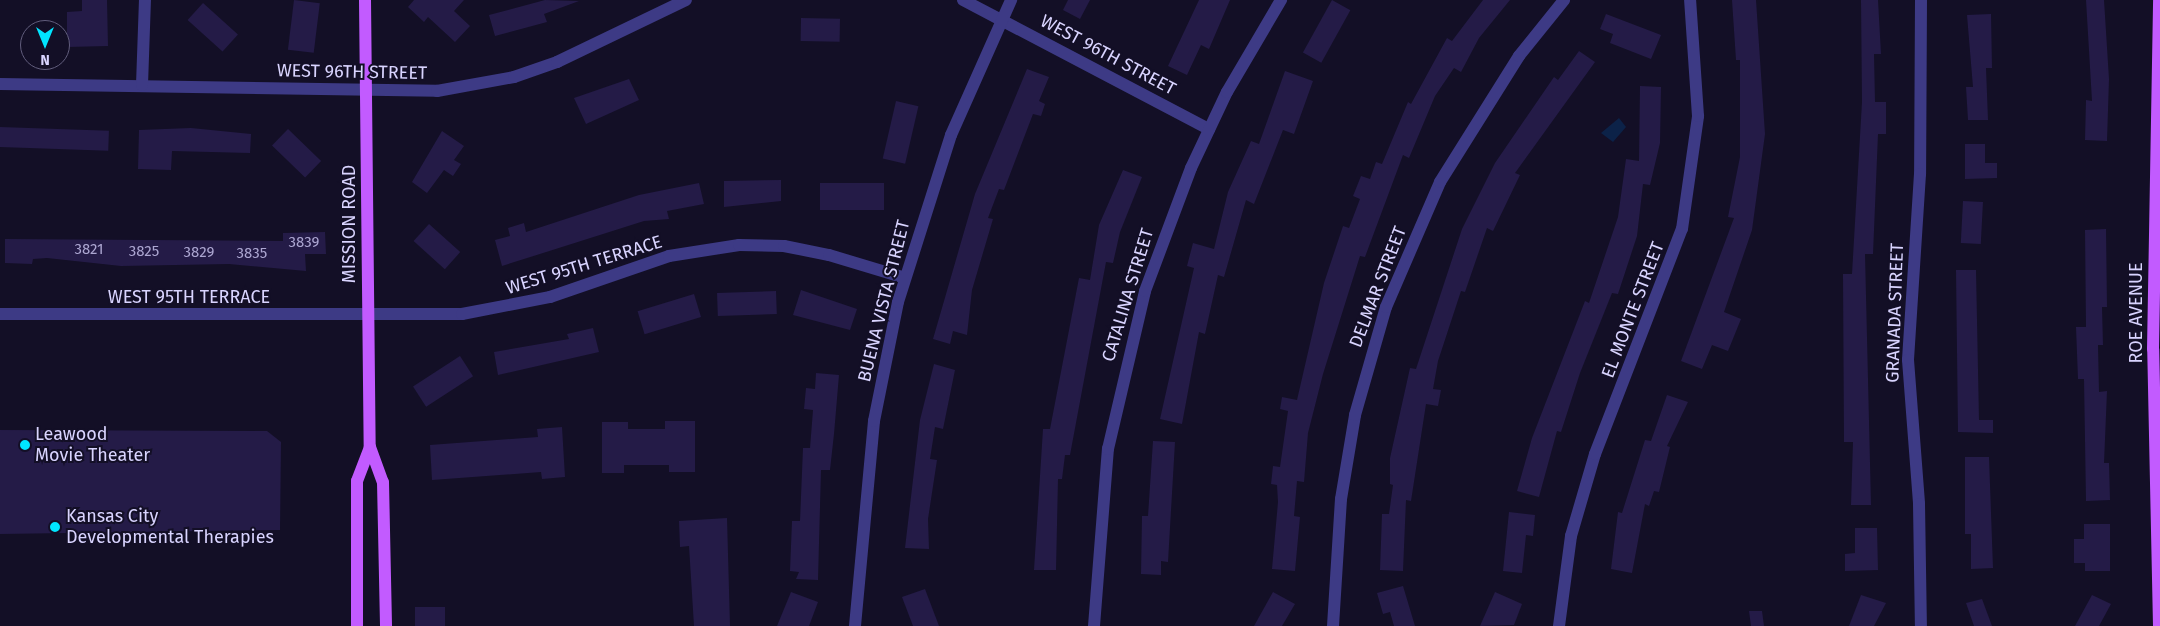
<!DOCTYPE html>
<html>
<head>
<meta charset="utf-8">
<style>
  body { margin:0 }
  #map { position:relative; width:2160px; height:626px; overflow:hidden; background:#130f26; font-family:"Fira Sans",sans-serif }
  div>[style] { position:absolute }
  .water>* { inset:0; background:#0c2248 }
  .building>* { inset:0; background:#241b47; transform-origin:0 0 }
  .minor>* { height:12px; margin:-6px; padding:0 6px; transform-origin:6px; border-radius:6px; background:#3d3a85 }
  .major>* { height:12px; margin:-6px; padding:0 6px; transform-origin:6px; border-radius:6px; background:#c25bff }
  .dots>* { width:14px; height:14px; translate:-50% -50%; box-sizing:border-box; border:2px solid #130f26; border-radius:50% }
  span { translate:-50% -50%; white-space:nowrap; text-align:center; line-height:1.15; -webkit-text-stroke:4px #130f26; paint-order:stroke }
  .number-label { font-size:15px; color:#aca6d1 }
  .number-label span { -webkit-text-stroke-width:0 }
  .street-label { font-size:18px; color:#d9d4ff }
  .poi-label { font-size:18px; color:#d9d4ff }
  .left { translate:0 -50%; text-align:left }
  .north { position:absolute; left:20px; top:20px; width:50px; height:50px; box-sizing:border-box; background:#130f26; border:1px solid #625e7d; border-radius:50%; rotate:180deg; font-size:14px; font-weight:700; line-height:20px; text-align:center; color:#d9d4ff }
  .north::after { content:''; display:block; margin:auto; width:18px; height:22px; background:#00e5ff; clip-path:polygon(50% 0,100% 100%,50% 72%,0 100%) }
</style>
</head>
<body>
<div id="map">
  <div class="water">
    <div style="clip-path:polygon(1619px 118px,1626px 127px,1613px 142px,1601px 133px)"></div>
  </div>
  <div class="building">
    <div style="clip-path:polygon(82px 0,107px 0,108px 46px,67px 47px,67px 12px,82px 11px)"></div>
    <div style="left:294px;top:0;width:26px;height:50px;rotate:7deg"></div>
    <div style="clip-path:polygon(414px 0,464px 0,454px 11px,470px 26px,455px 42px,428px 17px,424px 22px,408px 7px)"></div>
    <div style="clip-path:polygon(545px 0,579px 1px,544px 14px,547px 22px,495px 36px,489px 15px)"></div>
    <div style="clip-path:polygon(1068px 0,1090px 0,1080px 19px,1063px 10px)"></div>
    <div style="clip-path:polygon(1199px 0,1230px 0,1209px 49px,1201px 45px,1187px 75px,1168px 66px)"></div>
    <div style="left:1332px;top:0;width:21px;height:60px;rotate:29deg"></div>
    <div style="clip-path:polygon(1483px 0,1510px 0,1479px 38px,1461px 72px,1454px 68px,1435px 96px,1409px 158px,1403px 155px,1365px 257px,1360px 256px,1323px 374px,1308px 433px,1304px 482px,1297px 481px,1294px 516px,1300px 517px,1295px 571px,1272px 569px,1278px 502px,1277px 485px,1271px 484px,1273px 466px,1280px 467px,1288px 411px,1280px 409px,1282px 397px,1297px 400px,1324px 283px,1343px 226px,1349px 228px,1360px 199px,1353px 196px,1361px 176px,1370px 179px,1376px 162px,1382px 164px,1408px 102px,1411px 104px,1447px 38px,1452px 41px)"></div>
    <div style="clip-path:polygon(1732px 0,1756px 0,1765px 134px,1752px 230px,1724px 312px,1741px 319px,1728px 351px,1712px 345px,1702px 369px,1681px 361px,1734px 218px,1728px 217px,1740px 157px,1740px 60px,1736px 60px)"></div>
    <div style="clip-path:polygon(1861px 0,1878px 0,1881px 54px,1874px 54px,1875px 102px,1886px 102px,1886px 134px,1878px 134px,1873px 254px,1865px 254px,1871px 505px,1851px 505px,1853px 442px,1844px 442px,1843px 274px,1852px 274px,1862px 102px)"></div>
    <div style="clip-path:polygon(2086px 0,2104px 0,2109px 79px,2107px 141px,2085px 140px,2086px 100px,2092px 101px)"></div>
    <div style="left:203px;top:3px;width:47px;height:23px;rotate:42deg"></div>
    <div style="clip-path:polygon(1606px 14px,1661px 35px,1651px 59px,1610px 43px,1613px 34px,1600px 29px)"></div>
    <div style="clip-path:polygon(1991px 14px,1992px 68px,1986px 68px,1988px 120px,1968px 120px,1966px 87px,1973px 87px,1967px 15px)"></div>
    <div style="left:801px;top:18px;width:39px;height:23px;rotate:1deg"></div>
    <div style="clip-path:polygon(1579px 51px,1595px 62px,1515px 173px,1520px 175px,1493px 231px,1487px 228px,1465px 292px,1461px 291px,1438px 361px,1433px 389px,1441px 390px,1438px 406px,1426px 404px,1411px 501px,1406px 500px,1403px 571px,1380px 570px,1382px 514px,1389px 514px,1393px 485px,1390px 484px,1390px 458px,1410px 368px,1416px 369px,1462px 229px,1495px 163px,1554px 77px,1558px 80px)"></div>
    <div style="clip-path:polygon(1027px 69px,1049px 77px,1039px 101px,1045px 104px,1041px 116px,1033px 114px,1004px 190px,999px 189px,988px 218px,993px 219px,972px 290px,967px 335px,953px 331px,950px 344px,933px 339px,975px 194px)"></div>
    <div style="clip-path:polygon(1285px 71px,1313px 81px,1294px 134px,1283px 130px,1254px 204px,1246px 200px,1224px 277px,1218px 275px,1205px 334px,1199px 332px,1182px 424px,1160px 419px,1194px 268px,1187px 266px,1193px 243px,1214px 249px,1228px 192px,1251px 141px,1259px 144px)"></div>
    <div style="clip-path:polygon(629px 79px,639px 100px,586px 124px,574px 98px)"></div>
    <div style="clip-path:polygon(1640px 86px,1661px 87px,1660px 143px,1650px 185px,1643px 184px,1637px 236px,1618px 294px,1612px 293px,1580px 373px,1561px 432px,1557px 431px,1539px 497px,1517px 491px,1532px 438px,1585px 301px,1589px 303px,1618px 217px,1626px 159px,1639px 161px)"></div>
    <div style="left:896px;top:101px;width:23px;height:59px;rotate:13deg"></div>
    <div style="left:0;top:127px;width:109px;height:20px;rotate:2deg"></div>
    <div style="clip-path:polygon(191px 128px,251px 134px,250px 153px,172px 151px,171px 170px,138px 169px,139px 130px)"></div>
    <div style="left:288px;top:129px;width:46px;height:23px;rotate:44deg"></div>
    <div style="clip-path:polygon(442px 131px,464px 146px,454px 160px,461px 164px,453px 176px,444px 170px,427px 193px,412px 182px)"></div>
    <div style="clip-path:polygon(1965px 144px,1985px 144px,1985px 163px,1997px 163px,1997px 178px,1965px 179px)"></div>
    <div style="clip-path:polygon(1123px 170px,1142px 177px,1120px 232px,1113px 263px,1106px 262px,1070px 455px,1065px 455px,1062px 479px,1058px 479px,1056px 570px,1034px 570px,1043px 429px,1050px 429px,1079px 278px,1090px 280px,1099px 225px)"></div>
    <div style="clip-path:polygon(781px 180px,781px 201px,724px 207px,724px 181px)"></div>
    <div style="clip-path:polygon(699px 183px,704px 204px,667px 211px,669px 219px,644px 221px,502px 266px,495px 240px,510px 236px,508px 228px,524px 223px,526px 232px,639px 195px)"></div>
    <div style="left:884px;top:183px;width:27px;height:64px;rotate:90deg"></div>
    <div style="left:1963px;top:201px;width:20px;height:42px;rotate:3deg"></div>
    <div style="left:429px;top:224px;width:42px;height:23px;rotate:42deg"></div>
    <div style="clip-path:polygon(2106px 229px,2107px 307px,2102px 307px,2103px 345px,2098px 345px,2099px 392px,2107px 391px,2104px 463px,2109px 463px,2110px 500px,2086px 501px,2084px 379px,2078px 379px,2076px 327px,2086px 327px,2085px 230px)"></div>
    <div style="clip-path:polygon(325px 232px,326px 254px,305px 254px,306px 271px,229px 264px,121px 266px,47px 258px,33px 259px,32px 264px,5px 263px,5px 239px,283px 241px,283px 233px)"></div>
    <div style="clip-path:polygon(1956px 270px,1976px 270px,1979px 420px,1993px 420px,1993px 433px,1958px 432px)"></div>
    <div style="clip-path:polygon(801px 290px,857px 309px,850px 330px,793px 315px)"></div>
    <div style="left:776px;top:291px;width:23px;height:59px;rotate:88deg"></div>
    <div style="left:694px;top:294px;width:24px;height:59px;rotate:73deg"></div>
    <div style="clip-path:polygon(593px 328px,599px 352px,498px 375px,494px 352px,569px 339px,567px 334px)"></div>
    <div style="left:460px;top:356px;width:24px;height:56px;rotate:57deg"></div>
    <div style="clip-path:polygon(934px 364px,955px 370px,943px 429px,935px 427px,930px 459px,937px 460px,928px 519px,929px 549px,905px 548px,920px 420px)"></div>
    <div style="clip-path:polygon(816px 373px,839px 375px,834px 434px,830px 470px,821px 470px,818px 580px,796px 579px,799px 572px,790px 571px,792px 521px,800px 521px,803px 448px,810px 448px,813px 410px,804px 409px,806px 388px,815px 389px)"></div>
    <div style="clip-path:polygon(1667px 395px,1688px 402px,1667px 446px,1670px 447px,1659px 492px,1654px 491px,1649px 506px,1645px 504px,1632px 573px,1611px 569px,1618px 512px,1622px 513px,1645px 440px,1651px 441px)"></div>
    <div style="clip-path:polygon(665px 421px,695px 421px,695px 472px,669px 472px,669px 465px,624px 465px,624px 473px,602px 473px,602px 422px,628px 422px,628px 429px,665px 429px)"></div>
    <div style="clip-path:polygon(562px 427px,565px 477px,542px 479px,541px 472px,432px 480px,430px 445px,538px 437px,537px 429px)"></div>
    <div style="clip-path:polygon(0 430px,267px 431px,281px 442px,280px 530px,0 534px)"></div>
    <div style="clip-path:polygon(1153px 441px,1175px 442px,1168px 562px,1161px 561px,1161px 575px,1141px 574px,1142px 516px,1148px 516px)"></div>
    <div style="clip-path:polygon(1965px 457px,1989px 457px,1993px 568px,1971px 569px,1971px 534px,1965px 534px)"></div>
    <div style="clip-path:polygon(1509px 512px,1535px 515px,1533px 536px,1526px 535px,1522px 573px,1503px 571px)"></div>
    <div style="clip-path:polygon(727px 518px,730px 626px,694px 626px,689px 546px,680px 547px,679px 521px)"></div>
    <div style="clip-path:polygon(2084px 524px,2110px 524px,2110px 571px,2085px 571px,2085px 563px,2074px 563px,2074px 539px,2084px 539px)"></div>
    <div style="clip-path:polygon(1855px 528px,1877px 528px,1878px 570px,1845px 571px,1845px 554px,1855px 553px)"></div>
    <div style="clip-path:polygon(1403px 586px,1415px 626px,1394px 626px,1390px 612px,1383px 614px,1377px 593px)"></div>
    <div style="clip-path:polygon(925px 589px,939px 626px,913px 626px,902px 597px)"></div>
    <div style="clip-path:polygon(791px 592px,818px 602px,809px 626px,777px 626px)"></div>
    <div style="clip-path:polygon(1273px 592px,1295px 604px,1282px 626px,1254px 626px)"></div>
    <div style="clip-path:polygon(1495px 592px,1522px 604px,1514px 625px,1480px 626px)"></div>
    <div style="clip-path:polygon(1861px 595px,1886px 603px,1874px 626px,1849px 626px)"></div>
    <div style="clip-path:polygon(2092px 595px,2111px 604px,2099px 626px,2075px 626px)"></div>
    <div style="clip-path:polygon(1982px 599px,1992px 626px,1974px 626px,1966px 603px)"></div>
    <div style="left:415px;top:607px;width:30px;height:19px"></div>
    <div style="clip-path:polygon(1749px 611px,1762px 611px,1764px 626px,1751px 626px)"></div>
  </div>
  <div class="minor">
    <div style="left:963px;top:0;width:278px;rotate:27.7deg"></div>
    <div style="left:1921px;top:0;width:174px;rotate:90.3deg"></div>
    <div style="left:1920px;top:174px;width:186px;rotate:93.7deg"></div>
    <div style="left:1908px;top:360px;width:144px;rotate:85.6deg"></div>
    <div style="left:1919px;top:504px;width:122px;rotate:89.1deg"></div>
    <div style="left:0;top:84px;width:437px;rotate:0.9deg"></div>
    <div style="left:437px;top:91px;width:78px;rotate:-10.3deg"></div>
    <div style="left:514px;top:77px;width:46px;rotate:-19.2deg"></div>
    <div style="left:557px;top:62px;width:143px;rotate:-25.7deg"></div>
    <div style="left:142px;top:85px;width:85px;rotate:-88deg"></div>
    <div style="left:0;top:314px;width:462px"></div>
    <div style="left:462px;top:314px;width:90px;rotate:-10.9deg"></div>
    <div style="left:550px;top:297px;width:126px;rotate:-19deg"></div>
    <div style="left:669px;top:256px;width:71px;rotate:-8.9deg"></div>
    <div style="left:739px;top:245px;width:45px;rotate:1.3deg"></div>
    <div style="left:784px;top:246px;width:46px;rotate:11.3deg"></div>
    <div style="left:829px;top:255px;width:79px;rotate:16.8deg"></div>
    <div style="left:855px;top:626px;width:206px;rotate:-84.7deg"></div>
    <div style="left:874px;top:421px;width:121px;rotate:-78.6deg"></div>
    <div style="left:898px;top:302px;width:175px;rotate:-72.4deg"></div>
    <div style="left:951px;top:135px;width:148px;rotate:-66deg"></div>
    <div style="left:1094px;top:626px;width:178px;rotate:-85.5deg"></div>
    <div style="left:1108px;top:449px;width:162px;rotate:-76.8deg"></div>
    <div style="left:1145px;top:291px;width:131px;rotate:-69.5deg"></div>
    <div style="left:1191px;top:168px;width:84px;rotate:-64.7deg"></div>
    <div style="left:1227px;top:92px;width:107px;rotate:-59.6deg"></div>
    <div style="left:1333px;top:626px;width:127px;rotate:-86.4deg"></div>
    <div style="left:1341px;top:499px;width:85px;rotate:-80.5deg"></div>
    <div style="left:1355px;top:415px;width:112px;rotate:-74deg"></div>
    <div style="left:1386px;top:307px;width:136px;rotate:-66.6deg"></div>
    <div style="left:1440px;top:182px;width:149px;rotate:-57.9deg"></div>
    <div style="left:1519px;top:56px;width:72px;rotate:-51.2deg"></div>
    <div style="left:1559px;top:626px;width:91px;rotate:-82.4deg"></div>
    <div style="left:1571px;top:536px;width:85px;rotate:-73.7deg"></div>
    <div style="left:1595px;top:454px;width:241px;rotate:-68.9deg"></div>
    <div style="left:1682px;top:229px;width:114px;rotate:-81.9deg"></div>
    <div style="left:1698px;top:116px;width:116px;rotate:-93.9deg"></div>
  </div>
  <div class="major">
    <div style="left:365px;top:0;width:447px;rotate:89.4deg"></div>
    <div style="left:370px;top:447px;width:37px;rotate:70deg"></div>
    <div style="left:383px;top:482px;width:144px;rotate:88.8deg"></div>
    <div style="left:357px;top:626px;width:145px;rotate:-90deg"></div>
    <div style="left:357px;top:481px;width:36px;rotate:-69deg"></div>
    <div style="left:2159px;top:626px;width:277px;rotate:-91.2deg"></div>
    <div style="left:2153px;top:349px;width:349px;rotate:-89deg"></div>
  </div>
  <div class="dots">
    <div style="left:25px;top:445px;background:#00e5ff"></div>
    <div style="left:55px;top:527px;background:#00e5ff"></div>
  </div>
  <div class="number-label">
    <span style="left:304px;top:243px">3839</span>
    <span style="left:89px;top:250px">3821</span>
    <span style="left:144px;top:252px">3825</span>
    <span style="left:199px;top:253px">3829</span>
    <span style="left:252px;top:254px">3835</span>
  </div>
  <div class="street-label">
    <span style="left:1108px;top:55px;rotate:28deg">WEST 96TH STREET</span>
    <span style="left:352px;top:72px;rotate:1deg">WEST 96TH STREET</span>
    <span style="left:349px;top:224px;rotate:-90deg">MISSION ROAD</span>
    <span style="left:584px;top:265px;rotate:-17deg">WEST 95TH TERRACE</span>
    <span style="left:1378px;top:287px;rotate:-69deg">DELMAR STREET</span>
    <span style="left:1128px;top:295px;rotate:-73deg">CATALINA STREET</span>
    <span style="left:189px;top:297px">WEST 95TH TERRACE</span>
    <span style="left:884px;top:301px;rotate:-76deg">BUENA VISTA STREET</span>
    <span style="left:1633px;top:310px;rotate:-69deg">EL MONTE STREET</span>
    <span style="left:1895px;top:313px;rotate:-88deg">GRANADA STREET</span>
    <span style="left:2136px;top:313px;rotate:-90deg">ROE AVENUE</span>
  </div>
  <div class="poi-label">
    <span class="left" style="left:35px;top:445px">Leawood<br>Movie Theater</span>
    <span class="left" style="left:66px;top:527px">Kansas City<br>Developmental Therapies</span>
  </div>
  <div class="north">N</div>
</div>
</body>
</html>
